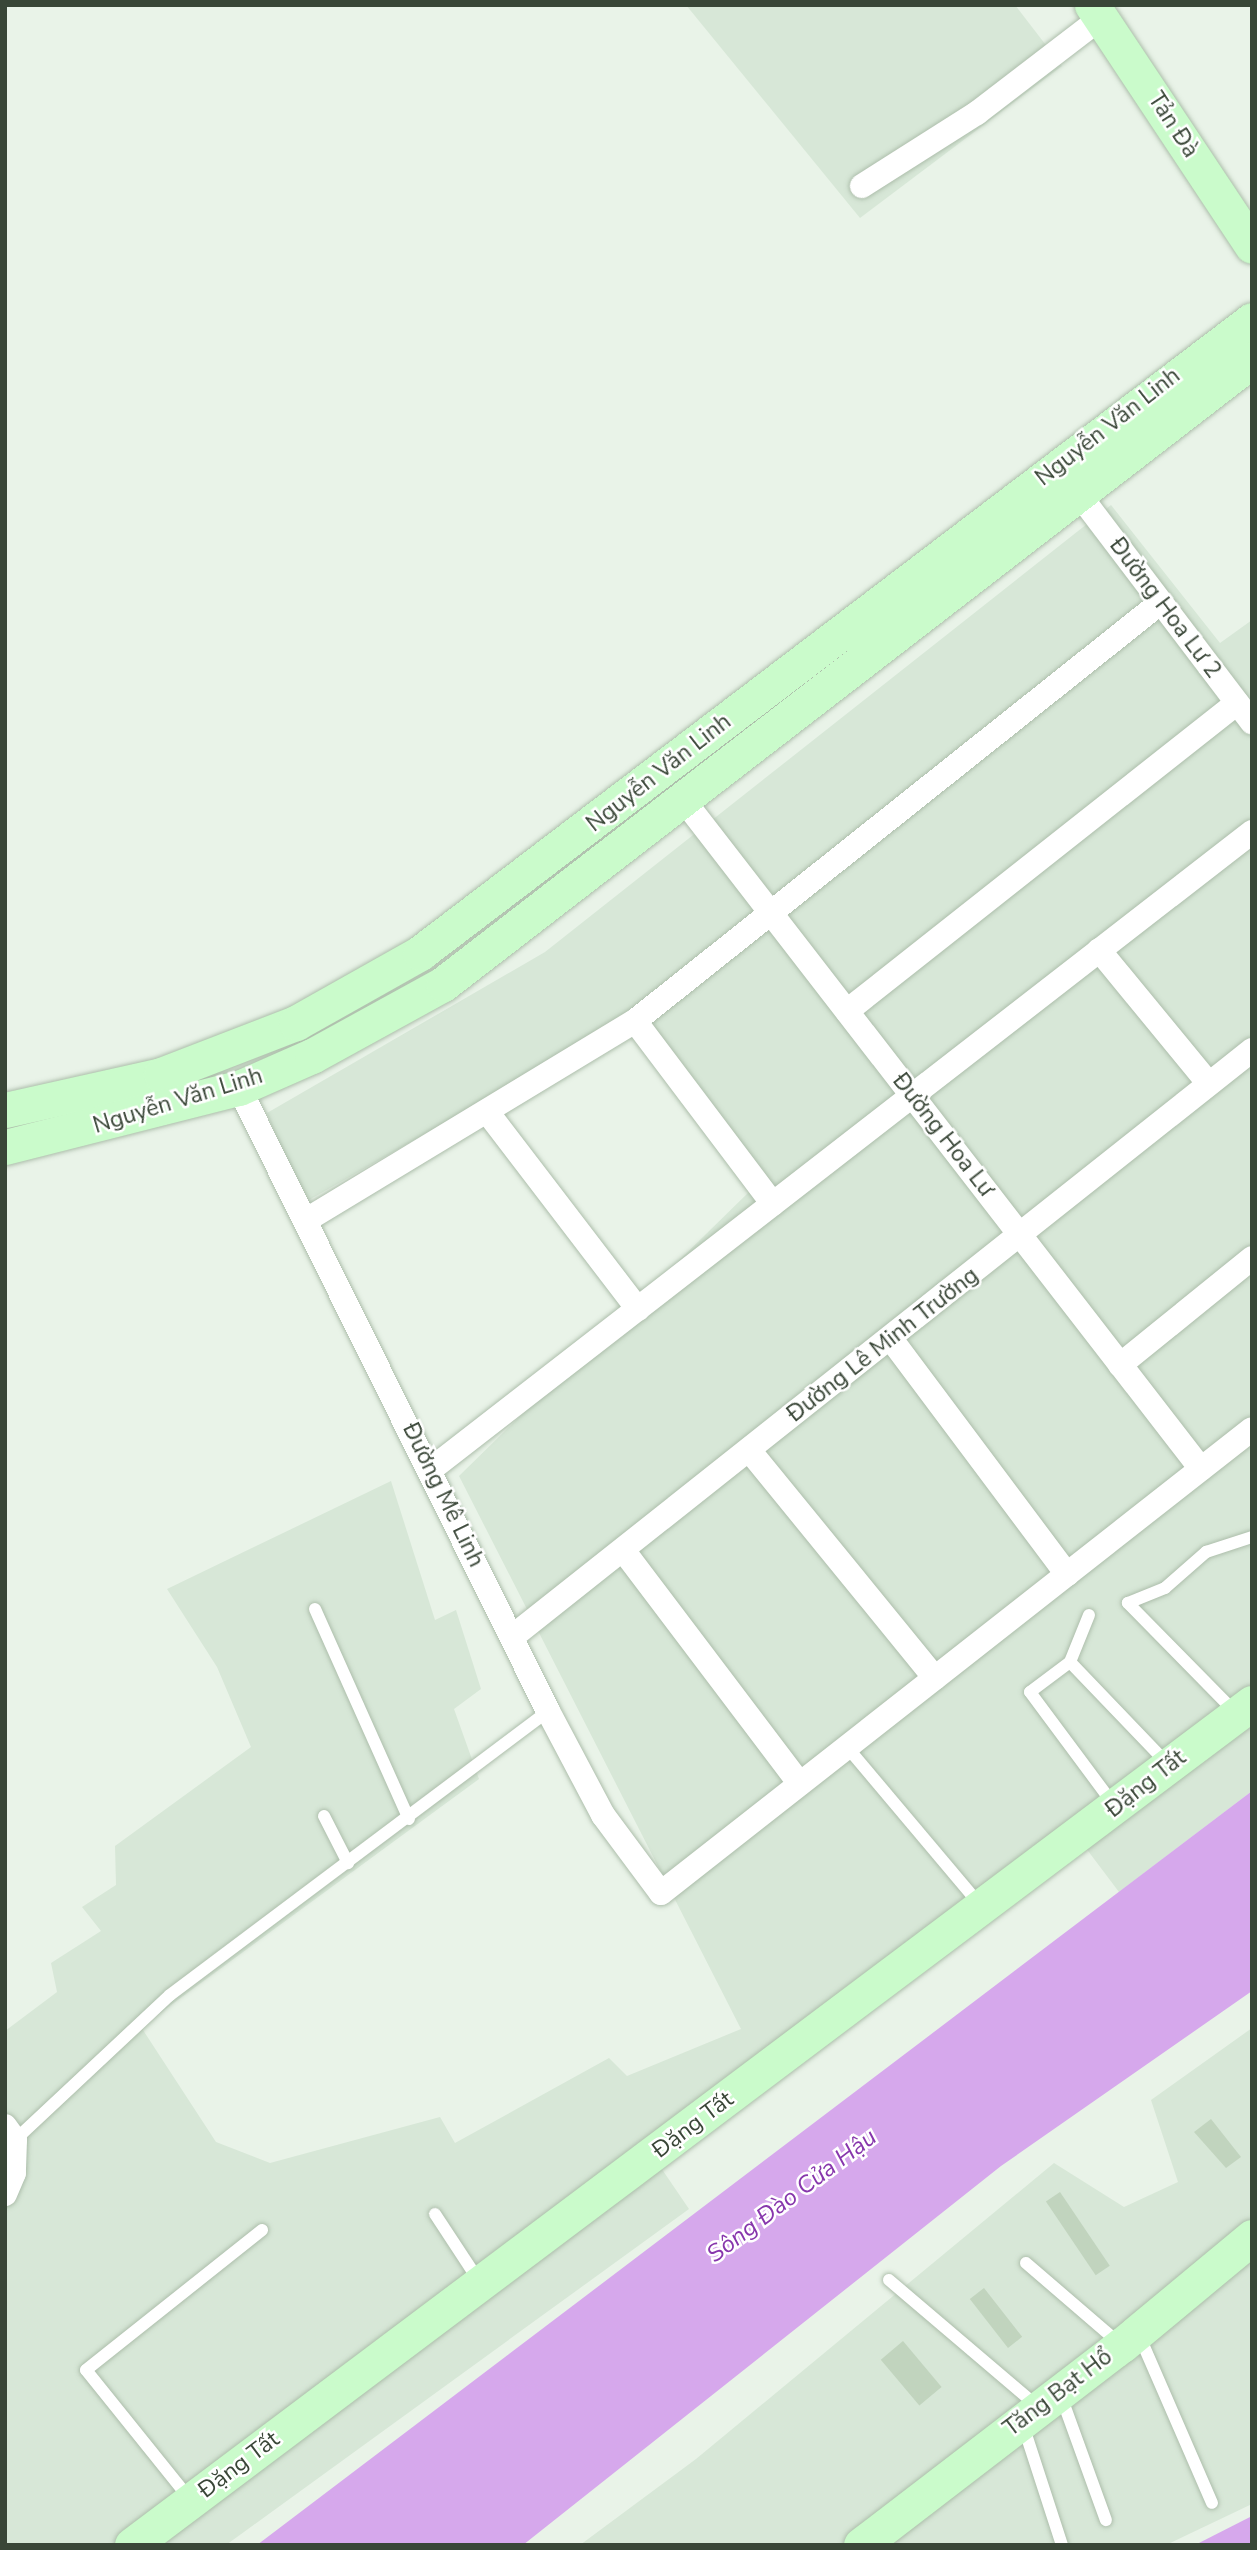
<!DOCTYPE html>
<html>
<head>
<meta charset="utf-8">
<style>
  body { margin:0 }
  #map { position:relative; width:1257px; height:2550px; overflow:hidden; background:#e9f3e8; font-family:"Nunito Sans",sans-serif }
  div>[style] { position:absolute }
  .residential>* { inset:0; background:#d7e7d7 }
  .water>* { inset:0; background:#d6a8ec }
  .building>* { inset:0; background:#c1d4be; transform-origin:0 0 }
  .roads { filter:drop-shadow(0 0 2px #adbeab) drop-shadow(0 0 2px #adbeab) }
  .lane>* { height:12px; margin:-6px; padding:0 6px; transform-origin:6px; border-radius:6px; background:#fff }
  .street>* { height:24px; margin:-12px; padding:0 12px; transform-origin:12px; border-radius:12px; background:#fff }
  .secondary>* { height:35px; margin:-17.5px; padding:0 17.5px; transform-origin:17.5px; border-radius:17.5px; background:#cafbcb }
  span { translate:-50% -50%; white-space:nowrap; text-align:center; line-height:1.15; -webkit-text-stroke:5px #fff; paint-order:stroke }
  .street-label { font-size:23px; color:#394637 }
  .water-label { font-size:24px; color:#8736ac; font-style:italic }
  .frame { position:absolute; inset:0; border:7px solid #394637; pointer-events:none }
</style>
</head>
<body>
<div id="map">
  <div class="residential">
    <div style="clip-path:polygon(686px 5px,1015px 5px,1062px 66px,860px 218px)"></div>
    <div style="clip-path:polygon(1111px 505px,1220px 643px,1252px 620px,1252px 1791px,1119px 1892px,1079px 1839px,655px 2159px,689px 2209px,226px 2545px,5px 2545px,5px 2031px,57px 1992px,51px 1963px,101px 1931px,82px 1907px,116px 1885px,115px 1846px,251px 1747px,217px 1667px,167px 1589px,391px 1481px,435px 1620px,456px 1610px,481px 1689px,454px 1709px,479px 1779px,141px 2027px,216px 2142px,270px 2163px,440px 2117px,455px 2143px,609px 2058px,627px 2076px,741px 2029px,459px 1476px,752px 1189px,626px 1019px,302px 1204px,267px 1113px,545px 952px)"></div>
    <div style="clip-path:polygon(1252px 2028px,1252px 2504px,1166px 2545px,580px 2545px,696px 2459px,1054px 2163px,1124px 2207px,1178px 2182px,1151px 2100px)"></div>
  </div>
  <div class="water">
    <div style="clip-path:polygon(1252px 1791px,1252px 1991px,1001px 2166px,523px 2545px,257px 2545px)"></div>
    <div style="clip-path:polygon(1252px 2516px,1252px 2545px,1195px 2545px)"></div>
  </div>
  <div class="building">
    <div style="clip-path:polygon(1211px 2119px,1241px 2157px,1226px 2168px,1194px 2132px)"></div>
    <div style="left:1060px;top:2192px;width:89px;height:17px;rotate:56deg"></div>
    <div style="left:984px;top:2288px;width:62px;height:18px;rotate:52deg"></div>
    <div style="left:903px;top:2341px;width:60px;height:29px;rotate:50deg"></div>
  </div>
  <div class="roads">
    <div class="lane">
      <div style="left:315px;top:1609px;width:230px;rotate:65.9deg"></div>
      <div style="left:1089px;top:1615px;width:51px;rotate:112deg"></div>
      <div style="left:1070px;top:1662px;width:50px;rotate:143.1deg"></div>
      <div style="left:1030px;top:1692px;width:141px;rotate:53.4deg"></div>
      <div style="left:1070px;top:1662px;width:140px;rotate:46.2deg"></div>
      <div style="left:1235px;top:1712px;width:153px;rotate:-134.5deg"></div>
      <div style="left:1128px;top:1603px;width:40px;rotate:-22deg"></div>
      <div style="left:1165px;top:1588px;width:55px;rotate:-41.3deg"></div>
      <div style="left:1206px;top:1552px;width:48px;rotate:-18.1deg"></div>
      <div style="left:847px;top:1747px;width:207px;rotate:49.9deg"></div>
      <div style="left:324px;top:1816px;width:53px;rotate:62.9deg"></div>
      <div style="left:15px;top:2140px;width:212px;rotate:-43.1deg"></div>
      <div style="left:170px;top:1995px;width:473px;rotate:-36.9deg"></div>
      <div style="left:435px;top:2214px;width:80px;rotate:56.7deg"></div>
      <div style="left:1026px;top:2263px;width:123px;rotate:40.7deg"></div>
      <div style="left:889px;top:2280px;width:196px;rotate:40.4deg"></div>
      <div style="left:1139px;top:2335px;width:183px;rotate:66.5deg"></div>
      <div style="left:1061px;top:2396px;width:132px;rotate:70.1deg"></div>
      <div style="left:1023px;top:2425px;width:126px;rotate:72deg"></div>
      <div style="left:189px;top:2498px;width:164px;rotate:-128.8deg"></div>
      <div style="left:86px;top:2370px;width:225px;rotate:-38.5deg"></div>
    </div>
    <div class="street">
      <div style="left:862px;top:186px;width:136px;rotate:-32.4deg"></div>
      <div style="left:977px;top:113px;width:158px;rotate:-37.5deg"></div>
      <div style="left:1078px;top:493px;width:288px;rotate:52.8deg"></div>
      <div style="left:685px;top:802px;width:843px;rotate:52.27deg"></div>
      <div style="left:1099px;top:950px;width:173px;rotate:50.6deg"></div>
      <div style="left:847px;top:1011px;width:497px;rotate:-38.3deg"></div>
      <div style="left:635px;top:1021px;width:229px;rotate:53deg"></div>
      <div style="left:239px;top:1088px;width:695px;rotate:63.62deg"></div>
      <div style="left:548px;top:1711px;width:118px;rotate:62.1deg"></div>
      <div style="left:603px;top:1815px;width:97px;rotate:53.4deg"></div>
      <div style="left:661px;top:1893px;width:751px;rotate:-38.14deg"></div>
      <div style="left:488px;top:1113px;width:247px;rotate:52.6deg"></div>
      <div style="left:308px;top:1219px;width:382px;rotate:-31.2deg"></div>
      <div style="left:635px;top:1021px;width:671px;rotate:-38.53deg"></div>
      <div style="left:891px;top:1339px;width:294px;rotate:53.2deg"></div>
      <div style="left:1120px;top:1365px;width:170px;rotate:-39deg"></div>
      <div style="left:749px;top:1450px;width:294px;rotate:50.8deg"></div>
      <div style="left:430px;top:1470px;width:1041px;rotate:-37.82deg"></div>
      <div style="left:623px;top:1550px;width:293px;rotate:52.9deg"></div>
      <div style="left:512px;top:1637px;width:945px;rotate:-38.42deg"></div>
      <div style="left:5px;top:2126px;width:17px;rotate:54deg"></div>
      <div style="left:15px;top:2140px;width:33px;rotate:92deg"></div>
      <div style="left:14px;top:2173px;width:23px;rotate:113deg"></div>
    </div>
    <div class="secondary">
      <div style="left:1092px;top:5px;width:289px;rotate:56.4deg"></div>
      <div style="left:5px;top:1110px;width:160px;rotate:-12.6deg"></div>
      <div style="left:161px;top:1075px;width:145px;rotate:-21.1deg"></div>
      <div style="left:296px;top:1023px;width:142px;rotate:-29.4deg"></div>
      <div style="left:420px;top:953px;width:1045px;rotate:-37.26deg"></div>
      <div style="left:5px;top:1147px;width:241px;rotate:-14.2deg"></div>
      <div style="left:239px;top:1088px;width:80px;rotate:-23.7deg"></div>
      <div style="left:312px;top:1056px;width:149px;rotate:-28.8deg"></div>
      <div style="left:443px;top:984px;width:1022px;rotate:-37.64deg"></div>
      <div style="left:132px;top:2545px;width:1401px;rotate:-36.94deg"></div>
      <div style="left:861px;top:2545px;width:329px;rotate:-37.5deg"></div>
      <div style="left:1122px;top:2345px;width:169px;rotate:-39.7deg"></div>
    </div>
  </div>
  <div class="street-label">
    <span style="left:1173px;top:125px;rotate:57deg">Tản Đà</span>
    <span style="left:1108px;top:427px;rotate:-38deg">Nguyễn Văn Linh</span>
    <span style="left:1165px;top:608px;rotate:53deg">Đường Hoa Lư 2</span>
    <span style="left:659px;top:773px;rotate:-38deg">Nguyễn Văn Linh</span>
    <span style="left:178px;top:1101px;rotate:-17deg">Nguyễn Văn Linh</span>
    <span style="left:943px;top:1135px;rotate:52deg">Đường Hoa Lư</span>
    <span style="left:883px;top:1345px;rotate:-38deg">Đường Lê Minh Trường</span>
    <span style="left:443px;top:1495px;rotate:64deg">Đường Mê Linh</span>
    <span style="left:1146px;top:1784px;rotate:-38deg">Đặng Tất</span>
    <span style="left:693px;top:2125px;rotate:-37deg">Đặng Tất</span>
    <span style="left:1058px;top:2393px;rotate:-37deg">Tăng Bạt Hổ</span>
    <span style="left:239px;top:2465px;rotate:-37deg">Đặng Tất</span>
  </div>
  <div class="water-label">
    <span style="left:792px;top:2196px;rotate:-37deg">Sông Đào Cửa Hậu</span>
  </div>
  <div class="frame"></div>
</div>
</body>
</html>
